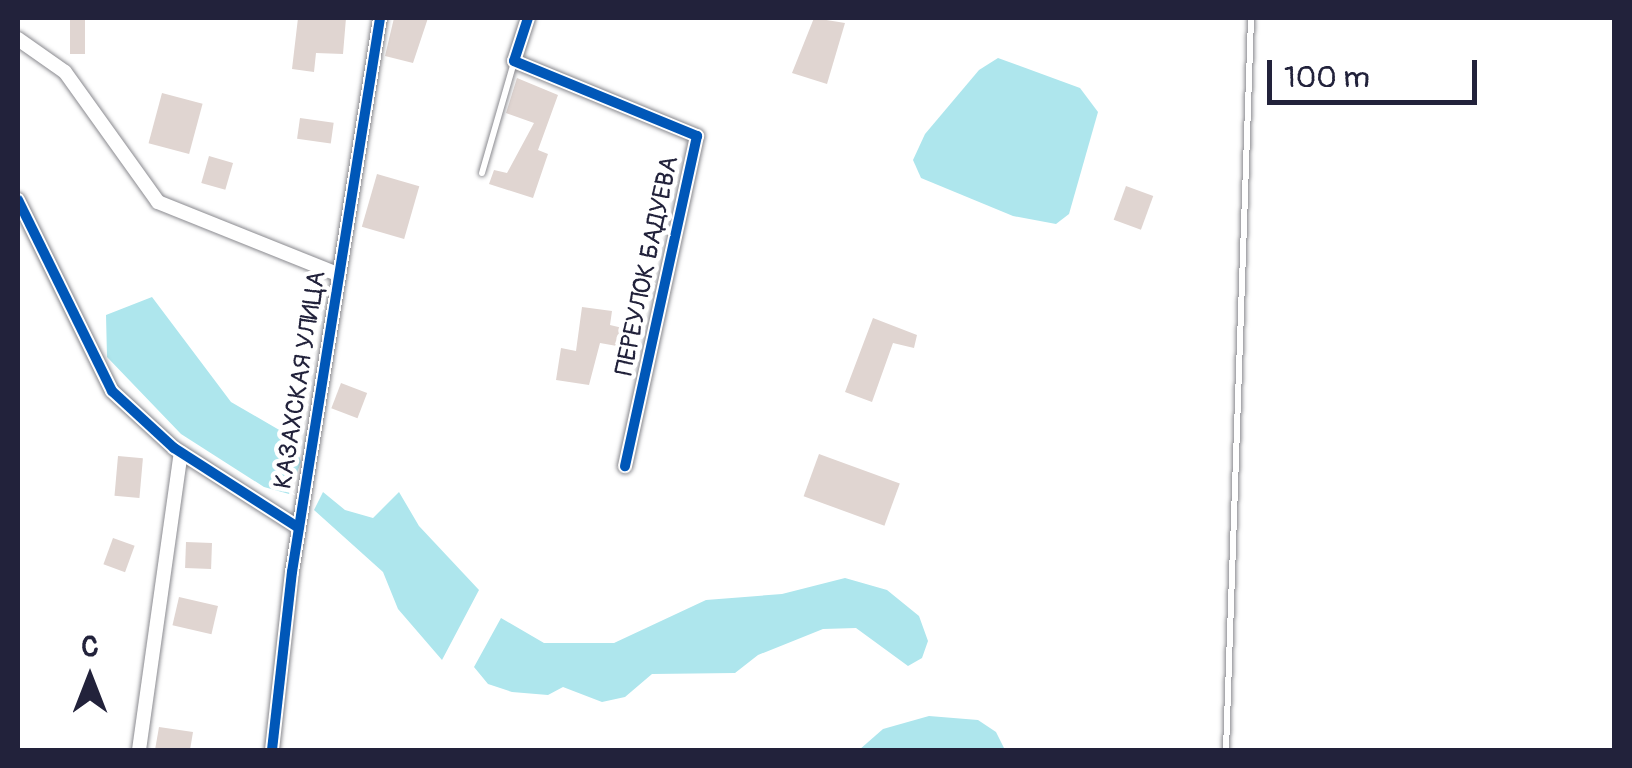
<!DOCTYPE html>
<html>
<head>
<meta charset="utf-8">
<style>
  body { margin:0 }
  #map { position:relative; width:1632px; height:768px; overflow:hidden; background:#fff; font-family:Pangolin,sans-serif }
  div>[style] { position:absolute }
  .water>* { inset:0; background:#aee6ed }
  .building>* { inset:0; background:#e0d5d1; transform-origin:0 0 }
  .roads { filter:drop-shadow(0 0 2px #8a8a8f) drop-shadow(0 0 2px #8a8a8f) }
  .service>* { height:6px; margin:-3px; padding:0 3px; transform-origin:3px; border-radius:3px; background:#fff }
  .minor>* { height:14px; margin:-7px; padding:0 7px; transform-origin:7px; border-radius:7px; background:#fff }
  .cycleway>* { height:10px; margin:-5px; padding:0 5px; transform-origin:5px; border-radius:5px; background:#0057b8 }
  span { translate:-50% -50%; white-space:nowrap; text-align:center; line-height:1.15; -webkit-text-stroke:9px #fff; paint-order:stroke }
  .street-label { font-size:25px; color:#22223b }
  .frame { position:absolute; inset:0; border:20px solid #22223b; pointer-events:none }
  .north { position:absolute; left:40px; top:628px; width:100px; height:100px; -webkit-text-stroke:8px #fff; paint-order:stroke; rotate:0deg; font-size:28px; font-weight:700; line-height:40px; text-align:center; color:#22223b }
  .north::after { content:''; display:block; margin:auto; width:35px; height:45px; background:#22223b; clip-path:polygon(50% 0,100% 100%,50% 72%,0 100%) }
  .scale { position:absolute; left:1267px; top:60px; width:210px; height:45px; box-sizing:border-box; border:5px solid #22223b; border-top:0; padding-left:12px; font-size:30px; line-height:35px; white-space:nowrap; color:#22223b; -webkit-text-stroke:8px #fff; paint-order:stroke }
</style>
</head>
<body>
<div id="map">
  <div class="water">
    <div style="clip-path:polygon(998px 58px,1080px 88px,1098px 112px,1069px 214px,1056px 224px,1013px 216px,921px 178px,913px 160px,925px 134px,979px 70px)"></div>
    <div style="clip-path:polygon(152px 297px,231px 402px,293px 438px,301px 462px,289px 494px,264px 487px,181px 434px,107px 357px,106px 315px)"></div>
    <div style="clip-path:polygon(323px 492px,345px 510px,373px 518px,399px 492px,419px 526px,479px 590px,442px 660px,398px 609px,383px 572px,314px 510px)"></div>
    <div style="clip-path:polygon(845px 578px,887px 590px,919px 616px,928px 641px,922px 658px,908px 666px,856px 628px,823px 629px,758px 655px,735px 673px,652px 674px,625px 697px,602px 702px,563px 687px,548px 695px,512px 692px,488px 684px,474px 667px,501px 618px,544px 643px,614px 643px,706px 600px,782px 594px)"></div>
    <div style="clip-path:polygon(929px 716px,978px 720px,996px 732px,1005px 750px,859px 750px,883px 729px)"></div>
  </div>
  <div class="building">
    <div style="left:70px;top:18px;width:15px;height:36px"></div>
    <div style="clip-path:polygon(298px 18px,346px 18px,343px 54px,316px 53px,314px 72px,292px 69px)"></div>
    <div style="clip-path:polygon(394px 18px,428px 18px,413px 63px,385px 56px)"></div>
    <div style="clip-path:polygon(814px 18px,845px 23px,827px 84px,792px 73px)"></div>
    <div style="clip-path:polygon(517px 78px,558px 95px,538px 150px,548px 154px,533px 198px,489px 184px,494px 170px,507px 173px,534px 123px,506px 113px)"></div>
    <div style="left:162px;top:93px;width:42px;height:52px;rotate:15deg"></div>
    <div style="left:300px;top:118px;width:34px;height:21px;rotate:8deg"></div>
    <div style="left:209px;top:156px;width:25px;height:28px;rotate:16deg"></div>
    <div style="left:377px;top:174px;width:44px;height:55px;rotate:16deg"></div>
    <div style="left:1126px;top:186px;width:29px;height:36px;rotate:20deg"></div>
    <div style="clip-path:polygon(582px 307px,612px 311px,610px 325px,631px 330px,628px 348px,600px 343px,589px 385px,556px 380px,561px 348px,576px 351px)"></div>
    <div style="clip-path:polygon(873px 318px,917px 335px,914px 348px,893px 343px,872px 402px,845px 392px)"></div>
    <div style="left:341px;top:383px;width:28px;height:27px;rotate:21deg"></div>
    <div style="left:819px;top:454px;width:86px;height:45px;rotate:20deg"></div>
    <div style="left:118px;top:456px;width:25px;height:40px;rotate:5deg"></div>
    <div style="left:113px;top:538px;width:23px;height:28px;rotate:20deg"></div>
    <div style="left:186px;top:542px;width:26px;height:26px;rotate:2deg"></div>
    <div style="left:179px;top:597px;width:40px;height:29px;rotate:13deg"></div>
    <div style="clip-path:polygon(159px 727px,193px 732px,190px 750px,155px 750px)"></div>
  </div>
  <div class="roads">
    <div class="service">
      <div style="left:482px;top:173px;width:116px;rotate:-73.9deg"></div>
      <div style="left:1226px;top:750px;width:732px;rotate:-88.04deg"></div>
    </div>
    <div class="minor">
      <div style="left:528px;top:18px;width:45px;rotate:108deg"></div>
      <div style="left:514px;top:61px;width:198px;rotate:22.3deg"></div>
      <div style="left:697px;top:136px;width:338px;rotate:102.3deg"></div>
      <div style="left:18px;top:39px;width:57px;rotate:35.1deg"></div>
      <div style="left:65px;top:72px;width:160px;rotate:54.4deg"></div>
      <div style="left:158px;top:202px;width:193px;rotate:21.9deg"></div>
      <div style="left:18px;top:200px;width:213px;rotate:63.8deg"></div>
      <div style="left:112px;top:391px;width:84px;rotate:42.6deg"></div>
      <div style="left:174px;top:448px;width:148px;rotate:32.6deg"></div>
      <div style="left:139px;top:750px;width:300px;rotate:-82deg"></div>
      <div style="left:272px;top:750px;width:179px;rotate:-83.6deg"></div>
      <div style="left:292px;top:572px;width:561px;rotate:-80.97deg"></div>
    </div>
  </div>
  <div class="cycleway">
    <div style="left:528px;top:18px;width:45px;rotate:108deg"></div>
    <div style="left:514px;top:61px;width:198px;rotate:22.3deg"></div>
    <div style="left:697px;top:136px;width:338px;rotate:102.3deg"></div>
    <div style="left:18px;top:200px;width:213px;rotate:63.8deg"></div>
    <div style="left:112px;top:391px;width:84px;rotate:42.6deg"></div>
    <div style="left:174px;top:448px;width:148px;rotate:32.6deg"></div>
    <div style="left:272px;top:750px;width:179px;rotate:-83.6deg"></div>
    <div style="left:292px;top:572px;width:561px;rotate:-80.97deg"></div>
  </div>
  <div class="street-label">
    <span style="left:648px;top:266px;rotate:-78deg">ПЕРЕУЛОК БАДУЕВА</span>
    <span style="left:301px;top:380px;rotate:-81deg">КАЗАХСКАЯ УЛИЦА</span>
  </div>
  <div class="frame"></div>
  <div class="north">С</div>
  <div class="scale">100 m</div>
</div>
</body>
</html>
